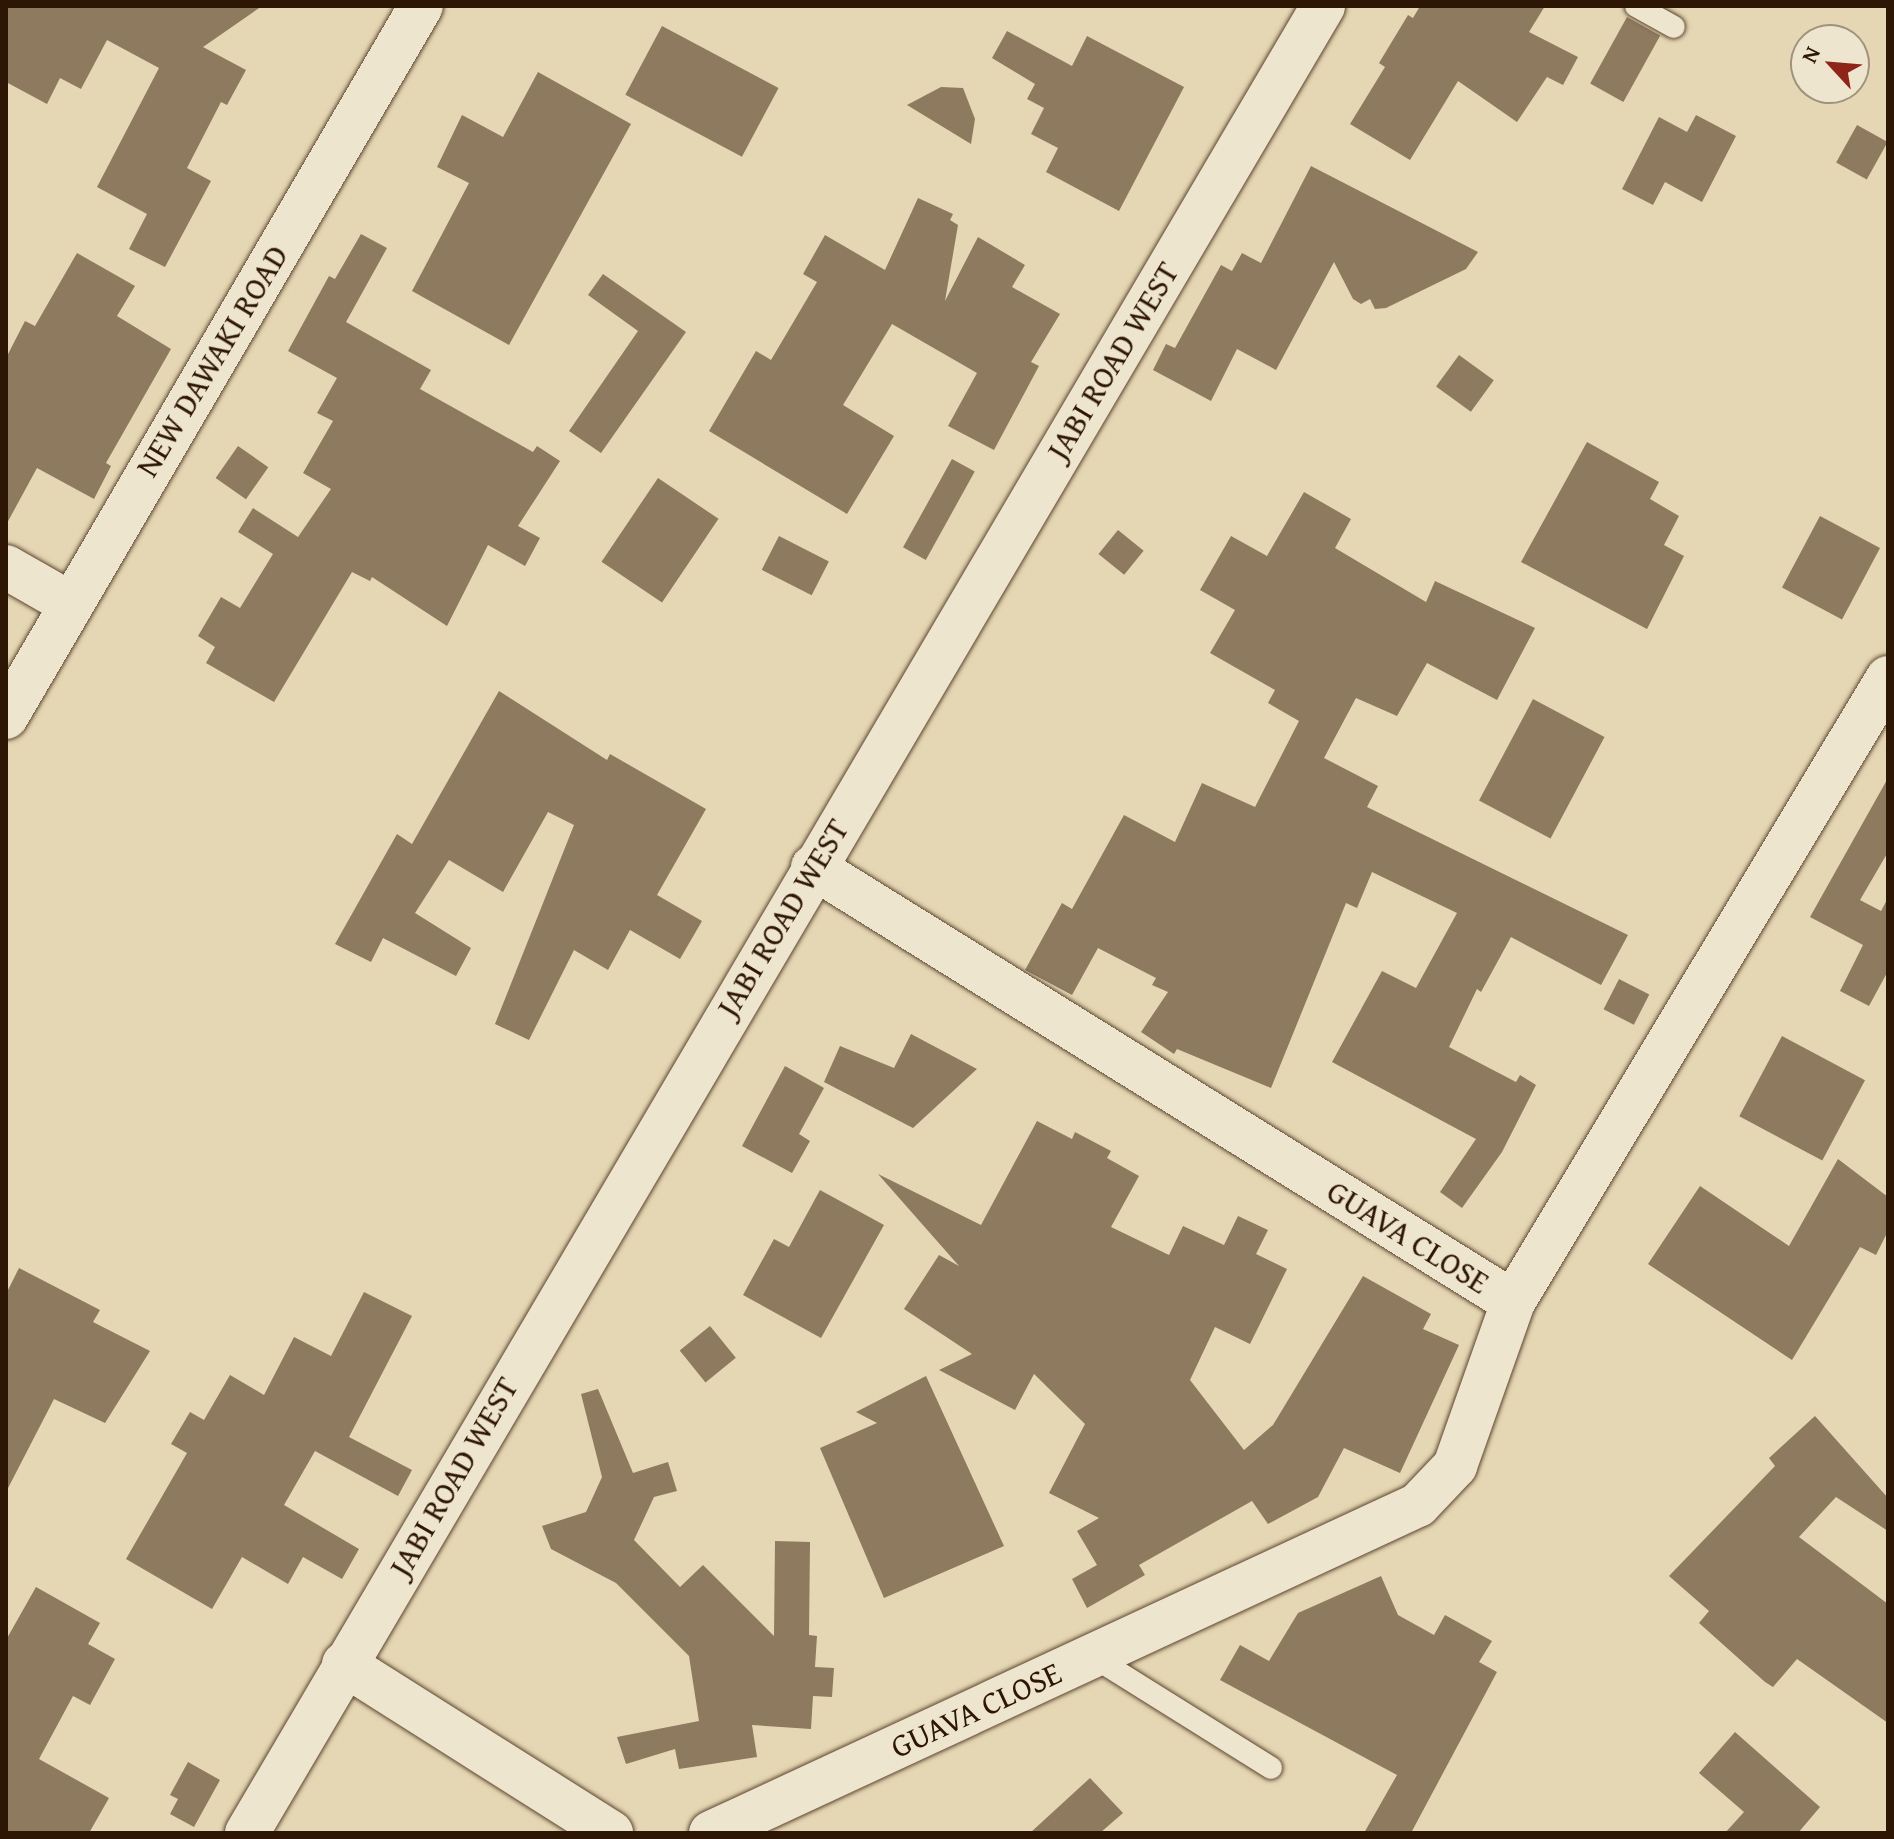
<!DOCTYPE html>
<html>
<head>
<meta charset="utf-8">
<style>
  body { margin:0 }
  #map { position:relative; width:1894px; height:1839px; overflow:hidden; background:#e5d7b3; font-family:"Gentium Book Plus",serif }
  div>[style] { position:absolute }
  .building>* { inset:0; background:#8d7a5f; transform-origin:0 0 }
  .roads { filter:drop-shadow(0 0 2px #5c4630) drop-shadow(0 0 2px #5c4630) }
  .service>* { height:22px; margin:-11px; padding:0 11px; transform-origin:11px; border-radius:11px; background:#eee5ce }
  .minor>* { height:44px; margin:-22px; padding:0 22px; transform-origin:22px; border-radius:22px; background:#eee5ce }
  .tertiary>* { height:44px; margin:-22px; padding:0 22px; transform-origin:22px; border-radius:22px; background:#eee5ce }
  span { translate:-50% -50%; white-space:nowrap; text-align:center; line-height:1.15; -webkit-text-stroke:7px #eee5ce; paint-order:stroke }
  .street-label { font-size:32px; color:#2e1604 }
  .frame { position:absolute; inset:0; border:8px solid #2e1604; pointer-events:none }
  .north { position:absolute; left:1790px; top:24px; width:80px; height:80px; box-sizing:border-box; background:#eee5ce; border:2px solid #a1927d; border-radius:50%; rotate:296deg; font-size:22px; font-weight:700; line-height:32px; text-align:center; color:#2e1604 }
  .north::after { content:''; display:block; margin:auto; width:28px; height:36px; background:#8f2418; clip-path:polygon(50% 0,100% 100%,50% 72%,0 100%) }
</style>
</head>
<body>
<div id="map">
  <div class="building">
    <div style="clip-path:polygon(6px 6px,262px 6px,203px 47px,246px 70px,227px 105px,221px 102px,187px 168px,211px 181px,165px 267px,129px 249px,147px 214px,97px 187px,159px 68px,107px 40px,81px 89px,60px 78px,47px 104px,6px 82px)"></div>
    <div style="clip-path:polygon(1420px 6px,1545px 6px,1529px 32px,1578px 57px,1563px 85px,1547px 77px,1517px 122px,1458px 81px,1410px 160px,1350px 124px,1385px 67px,1379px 63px,1408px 15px,1413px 18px)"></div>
    <div style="left:1627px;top:17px;width:38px;height:76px;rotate:29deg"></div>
    <div style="left:662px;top:26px;width:132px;height:78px;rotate:28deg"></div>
    <div style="clip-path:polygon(1007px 31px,1072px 66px,1087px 36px,1184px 87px,1119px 211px,1046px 172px,1058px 148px,1031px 134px,1044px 108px,1027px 99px,1035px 84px,992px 58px)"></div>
    <div style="clip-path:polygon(538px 72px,631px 124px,509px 345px,412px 291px,469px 183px,437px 167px,462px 115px,503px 137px)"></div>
    <div style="clip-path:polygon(941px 87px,963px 88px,975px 119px,971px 144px,907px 105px)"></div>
    <div style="clip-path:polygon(1696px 115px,1736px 136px,1702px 202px,1665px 182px,1653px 205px,1622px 189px,1659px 117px,1687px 132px)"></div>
    <div style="left:1857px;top:125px;width:35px;height:43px;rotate:29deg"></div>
    <div style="clip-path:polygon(1311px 166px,1478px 252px,1466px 269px,1386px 308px,1375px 309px,1370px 299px,1361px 304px,1353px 299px,1334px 262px,1276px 370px,1237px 349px,1211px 401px,1153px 370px,1166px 344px,1175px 348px,1221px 265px,1232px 271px,1242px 253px,1261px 263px)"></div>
    <div style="clip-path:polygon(918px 198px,953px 214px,950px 220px,958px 225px,945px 301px,978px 237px,1025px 265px,1012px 287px,1060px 314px,1031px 362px,1039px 366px,994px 450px,948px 426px,977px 373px,892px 324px,843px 405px,894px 436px,847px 514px,709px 431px,756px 351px,771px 360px,817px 282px,803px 274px,825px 235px,885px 270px)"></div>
    <div style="clip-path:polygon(361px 234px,387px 248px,346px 322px,431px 370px,420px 389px,533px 452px,537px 446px,560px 461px,518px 526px,540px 538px,525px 566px,488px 545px,447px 626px,372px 577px,370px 581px,352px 572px,274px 702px,206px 663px,215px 647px,198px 636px,221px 597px,240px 608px,273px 554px,238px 532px,253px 508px,298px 537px,331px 489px,303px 473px,333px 421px,317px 413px,337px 378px,288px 351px,329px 276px,335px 279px)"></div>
    <div style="clip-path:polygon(77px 253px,135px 286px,117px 316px,171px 349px,106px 463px,111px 466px,94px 499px,37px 468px,6px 525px,6px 358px,25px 321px,35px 326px)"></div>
    <div style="clip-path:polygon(603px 274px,686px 332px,601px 453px,569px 431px,638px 331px,588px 295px)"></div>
    <div style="left:1459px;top:355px;width:43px;height:39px;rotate:36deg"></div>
    <div style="clip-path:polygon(1587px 442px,1659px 482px,1650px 499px,1679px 516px,1664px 545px,1684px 556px,1647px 629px,1521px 562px)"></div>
    <div style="left:238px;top:446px;width:37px;height:39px;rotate:35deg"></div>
    <div style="left:952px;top:459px;width:26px;height:101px;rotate:29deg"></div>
    <div style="left:658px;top:478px;width:73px;height:101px;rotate:34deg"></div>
    <div style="clip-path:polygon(1304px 492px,1351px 519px,1335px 548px,1426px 602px,1435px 581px,1535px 628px,1497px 700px,1427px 663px,1397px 716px,1356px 698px,1324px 758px,1378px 786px,1367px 807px,1628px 935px,1601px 985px,1511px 937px,1481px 992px,1477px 989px,1449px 1047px,1516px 1082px,1520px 1075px,1536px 1085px,1502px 1152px,1462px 1208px,1440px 1192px,1476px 1139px,1332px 1062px,1382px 971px,1416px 988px,1457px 913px,1372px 872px,1357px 908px,1346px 903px,1271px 1088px,1177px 1049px,1174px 1054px,1141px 1032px,1168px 992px,1152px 985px,1156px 978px,1098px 948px,1072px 995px,1025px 970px,1062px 903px,1072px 909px,1124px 815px,1175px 842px,1202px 783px,1255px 807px,1299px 721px,1268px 703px,1275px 690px,1210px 653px,1235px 610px,1200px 590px,1231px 536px,1267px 556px)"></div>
    <div style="left:1820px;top:516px;width:68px;height:81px;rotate:28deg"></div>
    <div style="left:1118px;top:530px;width:33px;height:31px;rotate:39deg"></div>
    <div style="left:779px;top:536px;width:56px;height:38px;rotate:27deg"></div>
    <div style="clip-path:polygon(499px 691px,607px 760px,610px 754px,706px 809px,657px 895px,702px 921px,680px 959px,630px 930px,608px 970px,574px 950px,529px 1040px,495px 1024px,574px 825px,548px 812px,503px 892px,449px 860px,415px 913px,471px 948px,456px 976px,383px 938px,371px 962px,335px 944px,397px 834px,412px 844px)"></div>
    <div style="left:1533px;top:699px;width:81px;height:115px;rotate:28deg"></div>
    <div style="clip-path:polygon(1888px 778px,1888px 852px,1860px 900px,1881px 911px,1888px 898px,1888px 971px,1869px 1006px,1840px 991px,1863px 945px,1810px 917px)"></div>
    <div style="left:1619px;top:979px;width:34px;height:34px;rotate:27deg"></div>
    <div style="clip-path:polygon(911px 1034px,977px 1069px,913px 1128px,824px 1082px,840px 1046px,894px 1068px)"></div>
    <div style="left:1782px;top:1036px;width:94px;height:91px;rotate:28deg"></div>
    <div style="clip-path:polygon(785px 1066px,824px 1088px,799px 1134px,810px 1141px,792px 1173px,742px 1146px)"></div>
    <div style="clip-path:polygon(1037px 1121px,1072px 1139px,1075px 1132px,1111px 1151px,1107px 1158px,1139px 1176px,1111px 1227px,1169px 1255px,1183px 1226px,1224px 1245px,1238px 1216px,1268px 1230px,1256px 1254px,1287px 1269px,1250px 1344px,1215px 1327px,1190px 1380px,1244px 1450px,1273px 1425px,1363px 1276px,1431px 1314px,1423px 1329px,1459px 1345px,1400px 1473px,1344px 1448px,1318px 1497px,1268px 1524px,1252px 1501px,1139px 1565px,1145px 1575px,1087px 1608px,1072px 1579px,1097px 1565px,1077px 1531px,1099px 1518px,1049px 1493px,1085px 1424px,1034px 1374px,1015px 1410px,939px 1370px,972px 1354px,904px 1309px,939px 1255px,959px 1266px,878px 1174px,981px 1225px)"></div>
    <div style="clip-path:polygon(1838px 1159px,1888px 1197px,1888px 1231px,1876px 1255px,1860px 1247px,1792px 1360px,1648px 1264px,1700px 1186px,1789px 1246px)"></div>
    <div style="clip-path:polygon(820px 1190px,884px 1225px,821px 1338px,743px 1295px,774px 1239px,789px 1247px)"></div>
    <div style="clip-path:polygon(19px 1268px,100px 1310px,93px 1322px,150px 1351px,105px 1423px,54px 1399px,6px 1492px,6px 1294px)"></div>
    <div style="clip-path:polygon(364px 1292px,412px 1316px,349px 1437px,412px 1470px,398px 1496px,315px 1451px,284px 1505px,359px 1549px,342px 1579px,303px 1557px,288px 1584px,242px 1557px,212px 1609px,126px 1559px,187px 1453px,171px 1444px,190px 1412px,204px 1420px,230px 1375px,264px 1395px,294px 1337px,331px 1356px)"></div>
    <div style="left:710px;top:1326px;width:41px;height:39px;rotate:51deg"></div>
    <div style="clip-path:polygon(926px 1376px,1004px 1546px,884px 1598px,820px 1448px,877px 1423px,856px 1412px)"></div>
    <div style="clip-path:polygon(598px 1389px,633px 1473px,668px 1462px,677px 1491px,654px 1497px,634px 1540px,680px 1587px,703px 1565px,774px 1636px,775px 1541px,810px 1542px,809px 1635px,817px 1636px,815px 1667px,834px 1668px,832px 1697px,813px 1696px,811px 1729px,752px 1725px,757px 1757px,679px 1769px,675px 1749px,626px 1764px,617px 1737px,699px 1721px,689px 1656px,616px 1583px,551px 1549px,542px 1526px,586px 1512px,602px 1477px,581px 1394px)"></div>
    <div style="clip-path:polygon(1815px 1416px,1888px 1498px,1888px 1531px,1836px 1497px,1799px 1537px,1888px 1604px,1888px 1723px,1797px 1659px,1773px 1687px,1765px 1682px,1699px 1623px,1709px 1611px,1669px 1576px,1775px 1466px,1769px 1458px)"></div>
    <div style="clip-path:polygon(1381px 1576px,1398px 1615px,1434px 1635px,1445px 1615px,1492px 1641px,1479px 1662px,1497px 1672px,1411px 1833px,1364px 1833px,1397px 1775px,1220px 1680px,1240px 1645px,1269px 1661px,1298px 1613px)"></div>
    <div style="clip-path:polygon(36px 1587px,100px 1623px,88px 1644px,115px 1659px,90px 1705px,73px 1696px,39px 1759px,109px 1798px,89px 1833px,6px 1833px,6px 1640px)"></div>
    <div style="clip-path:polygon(1735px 1732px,1820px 1807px,1798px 1833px,1725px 1833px,1744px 1812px,1699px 1773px)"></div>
    <div style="clip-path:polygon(188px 1762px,220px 1780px,194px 1827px,170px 1814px,178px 1799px,170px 1795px)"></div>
    <div style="clip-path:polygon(1090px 1778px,1123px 1813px,1100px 1833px,1030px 1833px)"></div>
  </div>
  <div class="roads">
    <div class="service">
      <div style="left:1636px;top:6px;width:43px;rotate:28.9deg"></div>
      <div style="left:1092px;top:1656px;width:211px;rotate:32deg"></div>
    </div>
    <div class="minor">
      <div style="left:6px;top:567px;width:73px;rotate:29.7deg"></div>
      <div style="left:813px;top:867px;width:824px;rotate:31.86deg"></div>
      <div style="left:344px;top:1664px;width:316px;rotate:32.3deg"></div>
      <div style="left:247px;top:1833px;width:2120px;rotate:-59.5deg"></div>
      <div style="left:711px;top:1833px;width:779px;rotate:-24.89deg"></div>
      <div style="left:1418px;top:1505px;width:54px;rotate:-46.5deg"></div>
      <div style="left:1455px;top:1466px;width:174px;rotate:-70.5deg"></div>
      <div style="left:1513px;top:1302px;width:728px;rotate:-59deg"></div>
    </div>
    <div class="tertiary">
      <div style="left:6px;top:717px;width:823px;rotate:-59.73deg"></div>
    </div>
  </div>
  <div class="street-label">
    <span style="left:212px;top:361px;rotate:-59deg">NEW DAWAKI ROAD</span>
    <span style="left:1113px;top:361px;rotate:-59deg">JABI ROAD WEST</span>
    <span style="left:783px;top:918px;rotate:-59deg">JABI ROAD WEST</span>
    <span style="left:1408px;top:1237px;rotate:32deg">GUAVA CLOSE</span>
    <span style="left:454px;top:1477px;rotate:-60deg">JABI ROAD WEST</span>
    <span style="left:976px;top:1710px;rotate:-25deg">GUAVA CLOSE</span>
  </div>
  <div class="frame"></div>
  <div class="north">N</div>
</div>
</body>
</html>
